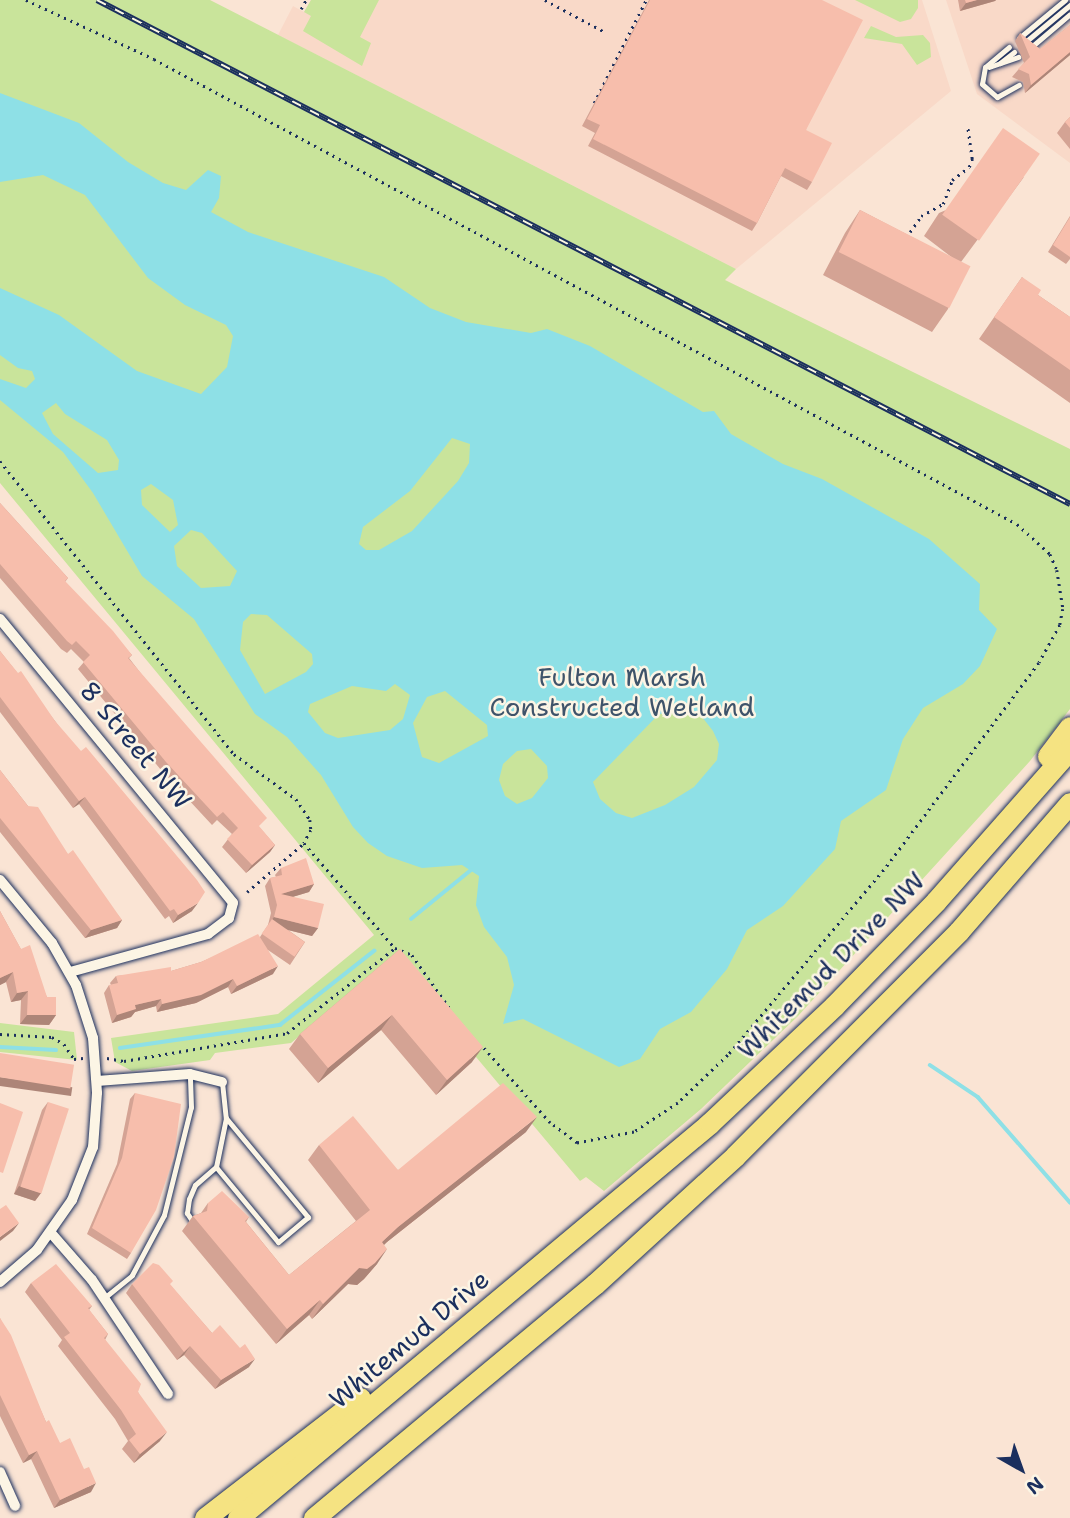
<!DOCTYPE html>
<html>
<head>
<meta charset="utf-8">
<style>
  body { margin:0 }
  #map { position:relative; width:1070px; height:1518px; overflow:hidden; background:#fae4d4; font-family:"Shantell Sans",sans-serif }
  div>[style] { position:absolute }
  .built>* { inset:0; background:#f9d9c8 }
  .green>* { inset:0; background:#c9e49b }
  .water>* { inset:0; background:#8ee0e6 }
  .stream>* { height:3.5px; margin:-1.75px; padding:0 1.75px; transform-origin:1.75px; border-radius:1.75px; background:#8ee0e6 }
  .path>* { height:2.5px; margin-top:-1.25px; transform-origin:0; background:repeating-linear-gradient(90deg,#1b2f5e 0 2px,transparent 0 7px) }
  .roads { filter:drop-shadow(0 0 2px #1b2f5e) drop-shadow(0 0 2px #1b2f5e) }
  .service>* { height:5px; margin:-2.5px; padding:0 2.5px; transform-origin:2.5px; border-radius:2.5px; background:#fcf5e5 }
  .minor>* { height:10px; margin:-5px; padding:0 5px; transform-origin:5px; border-radius:5px; background:#fcf5e5 }
  .motorway>* { height:21px; margin:-10.5px; padding:0 10.5px; transform-origin:10.5px; border-radius:10.5px; background:#f5e382 }
  .rail>* { height:6px; margin-top:-3px; transform-origin:0; background:repeating-linear-gradient(90deg,#fcf5e5 0 10px,#1b2f5e 0 20px); box-sizing:border-box; border-block:2px solid #1b2f5e }
  .wall>* { inset:0; background:#d4a394 }
  .shaded-wall>* { inset:0; background:#ad8578; transform-origin:0 0 }
  .building>* { inset:0; background:#f7beac; transform-origin:0 0 }
  span { translate:-50% -50%; white-space:nowrap; text-align:center; line-height:1.15; -webkit-text-stroke:5px #fcf5e5; paint-order:stroke }
  .park-label { font-size:26px; color:#3e536a }
  .street-label { font-size:26px; color:#1b2f5e }
  .north { position:absolute; left:986px; top:1434px; width:70px; height:70px; -webkit-text-stroke:5px #fcf5e5; paint-order:stroke; rotate:140deg; font-size:19px; font-weight:700; line-height:28px; text-align:center; color:#1b2f5e }
  .north::after { content:''; display:block; margin:auto; width:24px; height:32px; background:#1b2f5e; clip-path:polygon(50% 0,100% 100%,50% 72%,0 100%) }
</style>
</head>
<body>
<div id="map">
  <div class="built">
    <div style="clip-path:polygon(311px 0,922px 0,951px 91px,736px 269px,278px 35px,293px 6px,304px 12px)"></div>
    <div style="clip-path:polygon(946px 0,1070px 0,1070px 163px,977px 94px)"></div>
  </div>
  <div class="green">
    <div style="clip-path:polygon(0 0,210px 0,736px 269px,725px 280px,1070px 449px,1070px 709px,1030px 761px,798px 1016px,701px 1109px,604px 1191px,586px 1177px,580px 1181px,393px 958px,291px 1043px,215px 1053px,210px 1060px,132px 1071px,115px 1062px,111px 1038px,278px 1014px,374px 935px,0 483px)"></div>
    <div style="clip-path:polygon(311px 0,379px 0,360px 37px,371px 43px,362px 66px,303px 31px,311px 16px,304px 12px)"></div>
    <div style="clip-path:polygon(855px 0,918px 0,918px 8px,911px 19px,900px 22px)"></div>
    <div style="clip-path:polygon(871px 26px,896px 37px,923px 35px,930px 43px,931px 57px,917px 65px,902px 44px,864px 38px)"></div>
    <div style="clip-path:polygon(0 1023px,74px 1032px,77px 1060px,0 1052px)"></div>
  </div>
  <div class="water">
    <div style="clip-path:polygon(evenodd,0 93px,79px 123px,128px 162px,163px 183px,186px 190px,208px 170px,221px 176px,219px 198px,211px 212px,248px 232px,384px 277px,430px 308px,466px 322px,531px 333px,547px 329px,590px 346px,703px 412px,714px 411px,731px 434px,783px 464px,822px 479px,929px 539px,980px 584px,979px 610px,997px 629px,980px 666px,963px 684px,923px 708px,903px 739px,886px 790px,841px 821px,835px 849px,783px 906px,747px 930px,727px 969px,691px 1012px,660px 1029px,640px 1059px,619px 1067px,523px 1019px,503px 1024px,514px 985px,507px 957px,484px 927px,476px 905px,479px 876px,462px 865px,422px 868px,387px 856px,368px 843px,353px 827px,321px 775px,287px 737px,255px 714px,194px 619px,142px 576px,93px 493px,63px 452px,0 400px,0 379px,26px 388px,35px 379px,32px 371px,18px 368px,0 355px,0 288px,59px 315px,137px 371px,201px 394px,227px 367px,233px 336px,226px 325px,185px 305px,148px 278px,85px 195px,43px 175px,0 182px,0 93px,56px 403px,65px 414px,107px 440px,119px 460px,118px 470px,98px 473px,53px 434px,42px 413px,56px 403px,0 93px,452px 438px,470px 444px,469px 463px,458px 481px,412px 531px,379px 550px,366px 550px,359px 544px,363px 527px,410px 491px,452px 438px,0 93px,151px 484px,173px 500px,178px 525px,170px 532px,142px 505px,141px 490px,151px 484px,0 93px,191px 530px,202px 533px,237px 571px,230px 586px,201px 588px,177px 566px,174px 546px,191px 530px,0 93px,251px 614px,267px 615px,312px 654px,313px 664px,306px 672px,265px 694px,240px 650px,243px 622px,251px 614px,0 93px,395px 684px,410px 695px,403px 719px,390px 730px,338px 738px,325px 733px,308px 712px,310px 704px,352px 686px,386px 691px,395px 684px,0 93px,445px 691px,487px 725px,488px 736px,439px 763px,422px 757px,413px 723px,427px 697px,445px 691px,0 93px,681px 706px,699px 713px,713px 731px,719px 744px,717px 760px,694px 787px,665px 805px,632px 818px,616px 813px,600px 799px,593px 782px,658px 715px,681px 706px,0 93px,531px 749px,547px 766px,548px 778px,532px 798px,517px 804px,505px 796px,499px 780px,503px 764px,517px 751px,531px 749px)"></div>
  </div>
  <div class="stream">
    <div style="left:411px;top:919px;width:77px;rotate:-39.2deg"></div>
    <div style="left:0;top:1047px;width:56px;rotate:3.1deg"></div>
    <div style="left:120px;top:1048px;width:162px;rotate:-8.2deg"></div>
    <div style="left:280px;top:1025px;width:120px;rotate:-38.2deg"></div>
    <div style="left:930px;top:1065px;width:58px;rotate:33.7deg"></div>
    <div style="left:978px;top:1097px;width:140px;rotate:48.8deg"></div>
  </div>
  <div class="path">
    <div style="left:26px;top:0;width:141px;rotate:24.7deg"></div>
    <div style="left:154px;top:59px;width:980px;rotate:28.32deg"></div>
    <div style="left:1017px;top:524px;width:45px;rotate:42.3deg"></div>
    <div style="left:1050px;top:554px;width:17px;rotate:66deg"></div>
    <div style="left:1057px;top:570px;width:39px;rotate:81deg"></div>
    <div style="left:1063px;top:609px;width:16px;rotate:101deg"></div>
    <div style="left:1060px;top:625px;width:43px;rotate:118.9deg"></div>
    <div style="left:1039px;top:663px;width:259px;rotate:126.8deg"></div>
    <div style="left:884px;top:870px;width:242px;rotate:130.1deg"></div>
    <div style="left:728px;top:1055px;width:69px;rotate:136.2deg"></div>
    <div style="left:678px;top:1103px;width:53px;rotate:146.6deg"></div>
    <div style="left:634px;top:1132px;width:58px;rotate:169.1deg"></div>
    <div style="left:577px;top:1143px;width:34px;rotate:-143deg"></div>
    <div style="left:550px;top:1123px;width:104px;rotate:-131.5deg"></div>
    <div style="left:545px;top:0;width:68px;rotate:28.1deg"></div>
    <div style="left:301px;top:9px;width:10px;rotate:-61deg"></div>
    <div style="left:594px;top:103px;width:115px;rotate:-63.2deg"></div>
    <div style="left:910px;top:232px;width:19px;rotate:-55deg"></div>
    <div style="left:921px;top:216px;width:25px;rotate:-29deg"></div>
    <div style="left:943px;top:204px;width:26px;rotate:-69deg"></div>
    <div style="left:952px;top:180px;width:21px;rotate:-37deg"></div>
    <div style="left:969px;top:167px;width:9px;rotate:-69deg"></div>
    <div style="left:972px;top:159px;width:34px;rotate:-98deg"></div>
    <div style="left:0;top:461px;width:375px;rotate:51.4deg"></div>
    <div style="left:234px;top:754px;width:77px;rotate:36deg"></div>
    <div style="left:296px;top:799px;width:25px;rotate:56deg"></div>
    <div style="left:310px;top:820px;width:10px;rotate:84deg"></div>
    <div style="left:311px;top:830px;width:15px;rotate:118deg"></div>
    <div style="left:304px;top:843px;width:139px;rotate:49.1deg"></div>
    <div style="left:395px;top:948px;width:18px;rotate:22deg"></div>
    <div style="left:412px;top:955px;width:64px;rotate:54.6deg"></div>
    <div style="left:247px;top:892px;width:75px;rotate:-40.7deg"></div>
    <div style="left:0;top:1034px;width:52px;rotate:3.3deg"></div>
    <div style="left:52px;top:1037px;width:14px;rotate:30deg"></div>
    <div style="left:64px;top:1044px;width:18px;rotate:56deg"></div>
    <div style="left:74px;top:1059px;width:9px;rotate:-6deg"></div>
    <div style="left:107px;top:1058px;width:17px;rotate:10deg"></div>
    <div style="left:124px;top:1061px;width:165px;rotate:-9.7deg"></div>
    <div style="left:287px;top:1033px;width:137px;rotate:-38.2deg"></div>
  </div>
  <div class="roads">
    <div class="service">
      <div style="left:1019px;top:38px;width:60px;rotate:-39.6deg"></div>
      <div style="left:1024px;top:43px;width:60px;rotate:-39.6deg"></div>
      <div style="left:1009px;top:47px;width:31px;rotate:140deg"></div>
      <div style="left:985px;top:67px;width:17px;rotate:100deg"></div>
      <div style="left:982px;top:84px;width:20px;rotate:41deg"></div>
      <div style="left:997px;top:97px;width:25px;rotate:-29deg"></div>
      <div style="left:1030px;top:48px;width:52px;rotate:-40.4deg"></div>
      <div style="left:1000px;top:63px;width:18px;rotate:-38deg"></div>
      <div style="left:989px;top:67px;width:31px;rotate:-19deg"></div>
      <div style="left:222px;top:1082px;width:36px;rotate:84deg"></div>
      <div style="left:226px;top:1118px;width:129px;rotate:50.4deg"></div>
      <div style="left:308px;top:1217px;width:39px;rotate:140deg"></div>
      <div style="left:278px;top:1242px;width:97px;rotate:-129.6deg"></div>
      <div style="left:216px;top:1167px;width:50px;rotate:-78.5deg"></div>
      <div style="left:193px;top:1222px;width:11px;rotate:-124deg"></div>
      <div style="left:187px;top:1213px;width:14px;rotate:-82deg"></div>
      <div style="left:189px;top:1199px;width:15px;rotate:-67deg"></div>
      <div style="left:195px;top:1185px;width:28px;rotate:-41deg"></div>
      <div style="left:104px;top:1298px;width:36px;rotate:-39deg"></div>
      <div style="left:132px;top:1275px;width:68px;rotate:-61.9deg"></div>
      <div style="left:164px;top:1215px;width:111px;rotate:-76deg"></div>
      <div style="left:191px;top:1107px;width:32px;rotate:-92deg"></div>
    </div>
    <div class="minor">
      <div style="left:0;top:619px;width:367px;rotate:50.6deg"></div>
      <div style="left:233px;top:903px;width:16px;rotate:105deg"></div>
      <div style="left:229px;top:918px;width:26px;rotate:143deg"></div>
      <div style="left:208px;top:934px;width:143px;rotate:164.6deg"></div>
      <div style="left:0;top:880px;width:82px;rotate:50.5deg"></div>
      <div style="left:52px;top:943px;width:48px;rotate:60.3deg"></div>
      <div style="left:76px;top:985px;width:56px;rotate:72.2deg"></div>
      <div style="left:93px;top:1038px;width:55px;rotate:85.8deg"></div>
      <div style="left:97px;top:1093px;width:54px;rotate:94.2deg"></div>
      <div style="left:93px;top:1147px;width:57px;rotate:111.6deg"></div>
      <div style="left:72px;top:1200px;width:61px;rotate:125deg"></div>
      <div style="left:37px;top:1250px;width:49px;rotate:139.1deg"></div>
      <div style="left:97px;top:1081px;width:93px;rotate:-4.3deg"></div>
      <div style="left:190px;top:1074px;width:33px;rotate:14deg"></div>
      <div style="left:51px;top:1233px;width:62px;rotate:48.9deg"></div>
      <div style="left:92px;top:1280px;width:137px;rotate:56.3deg"></div>
      <div style="left:0;top:1472px;width:37px;rotate:66deg"></div>
    </div>
    <div class="motorway">
      <div style="left:1048px;top:756px;width:36px;rotate:-53deg"></div>
      <div style="left:205px;top:1518px;width:196px;rotate:-37.7deg"></div>
      <div style="left:238px;top:1518px;width:615px;rotate:-39.92deg"></div>
      <div style="left:710px;top:1123px;width:170px;rotate:-43.3deg"></div>
      <div style="left:834px;top:1006px;width:146px;rotate:-45.8deg"></div>
      <div style="left:936px;top:901px;width:203px;rotate:-48.6deg"></div>
      <div style="left:314px;top:1518px;width:366px;rotate:-39.8deg"></div>
      <div style="left:595px;top:1284px;width:190px;rotate:-42.4deg"></div>
      <div style="left:735px;top:1156px;width:317px;rotate:-45.1deg"></div>
      <div style="left:959px;top:931px;width:169px;rotate:-49.1deg"></div>
    </div>
  </div>
  <div class="rail">
    <div style="left:97px;top:0;width:1096px;rotate:27.38deg"></div>
  </div>
  <div class="wall">
    <div style="clip-path:polygon(649px 0,822px 0,806px 130px,812px 182px,807px 190px,781px 176px,757px 223px,752px 231px,588px 146px,595px 133px,582px 126px)"></div>
    <div style="clip-path:polygon(958px 0,996px 0,995px 1px,960px 11px)"></div>
    <div style="clip-path:polygon(1070px 25px,1070px 55px,1025px 93px,1023px 82px,1012px 77px,1024px 63px,1015px 41px,1020px 33px,1040px 49px)"></div>
    <div style="clip-path:polygon(1070px 117px,1070px 149px,1057px 133px,1065px 122px)"></div>
    <div style="clip-path:polygon(1024px 177px,961px 262px,948px 309px,932px 332px,823px 275px,845px 233px,860px 210px,954px 259px,924px 236px,939px 213px)"></div>
    <div style="clip-path:polygon(1070px 216px,1070px 259px,1066px 264px,1048px 252px)"></div>
    <div style="clip-path:polygon(1022px 277px,1038px 295px,1070px 317px,1070px 403px,979px 339px)"></div>
    <div style="clip-path:polygon(0 503px,68px 578px,65px 582px,132px 655px,129px 658px,260px 828px,275px 845px,270px 852px,246px 873px,222px 847px,232px 834px,217px 820px,212px 825px,161px 770px,78px 669px,84px 662px,71px 649px,67px 653px,61px 649px,0 578px)"></div>
    <div style="clip-path:polygon(0 651px,55px 721px,192px 911px,173px 923px,169px 916px,165px 919px,79px 804px,73px 808px,0 712px)"></div>
    <div style="clip-path:polygon(0 770px,28px 806px,122px 920px,117px 928px,85px 938px,0 832px)"></div>
    <div style="clip-path:polygon(281px 868px,314px 884px,309px 892px,292px 897px,318px 928px,312px 936px,288px 930px,305px 942px,290px 965px,268px 950px,273px 974px,231px 994px,228px 987px,196px 1003px,157px 1012px,156px 1006px,135px 1012px,131px 1017px,112px 1023px,104px 993px,109px 985px,111px 985px,110px 983px,116px 976px,171px 971px,201px 962px,260px 937px,268px 925px,271px 913px,265px 886px,270px 878px,276px 877px,275px 875px)"></div>
    <div style="clip-path:polygon(0 911px,47px 997px,56px 1015px,49px 1025px,20px 1024px,21px 1000px,11px 1002px,6px 982px,0 985px)"></div>
    <div style="clip-path:polygon(400px 949px,472px 1062px,436px 1095px,381px 1030px,318px 1083px,289px 1049px,300px 1034px)"></div>
    <div style="clip-path:polygon(135px 1093px,131px 1253px,127px 1259px,87px 1234px,117px 1164px,130px 1099px)"></div>
    <div style="clip-path:polygon(48px 1102px,41px 1193px,35px 1201px,14px 1194px,42px 1110px)"></div>
    <div style="clip-path:polygon(526px 1132px,387px 1242px,384px 1245px,377px 1264px,364px 1279px,357px 1285px,348px 1284px,312px 1319px,309px 1315px,276px 1344px,182px 1231px,193px 1216px,201px 1213px,208px 1203px,249px 1217px,246px 1222px,289px 1275px,356px 1221px,308px 1160px,319px 1145px,398px 1170px)"></div>
    <div style="clip-path:polygon(31px 1283px,92px 1306px,89px 1310px,108px 1334px,105px 1340px,138px 1392px,160px 1441px,134px 1463px,122px 1449px,128px 1441px,115px 1419px,58px 1346px,62px 1340px,25px 1292px)"></div>
    <div style="clip-path:polygon(132px 1284px,170px 1285px,212px 1333px,249px 1367px,215px 1389px,184px 1355px,177px 1360px,126px 1293px)"></div>
    <div style="clip-path:polygon(0 1318px,46px 1422px,91px 1492px,54px 1508px,31px 1459px,23px 1463px,0 1416px)"></div>
  </div>
  <div class="shaded-wall">
    <div style="clip-path:polygon(977px 0,996px 0,995px 1px,960px 11px,966px 3px)"></div>
    <div style="clip-path:polygon(1070px 52px,1070px 55px,1025px 93px,1031px 85px)"></div>
    <div style="clip-path:polygon(85px 797px,79px 804px,73px 808px,79px 801px)"></div>
    <div style="clip-path:polygon(275px 845px,270px 852px,246px 873px,252px 865px)"></div>
    <div style="clip-path:polygon(314px 884px,309px 892px,276px 902px,281px 894px)"></div>
    <div style="clip-path:polygon(198px 903px,192px 911px,173px 923px,178px 915px)"></div>
    <div style="clip-path:polygon(274px 917px,318px 928px,312px 936px,268px 925px)"></div>
    <div style="clip-path:polygon(122px 920px,117px 928px,85px 938px,91px 930px)"></div>
    <div style="clip-path:polygon(278px 966px,273px 974px,231px 994px,237px 986px)"></div>
    <div style="clip-path:polygon(13px 972px,6px 982px,0 985px,0 978px)"></div>
    <div style="clip-path:polygon(233px 979px,228px 987px,196px 1003px,157px 1012px,162px 1004px)"></div>
    <div style="clip-path:polygon(28px 991px,21px 1000px,11px 1002px,17px 993px)"></div>
    <div style="clip-path:polygon(161px 999px,156px 1006px,135px 1012px,131px 1017px,112px 1023px,117px 1015px,135px 1005px)"></div>
    <div style="clip-path:polygon(27px 1015px,56px 1015px,49px 1025px,20px 1024px)"></div>
    <div style="clip-path:polygon(392px 1015px,381px 1030px,318px 1083px,328px 1068px)"></div>
    <div style="clip-path:polygon(483px 1047px,472px 1062px,436px 1095px,447px 1080px)"></div>
    <div style="left:0;top:1077px;width:73px;height:9px;rotate:8deg"></div>
    <div style="clip-path:polygon(537px 1117px,526px 1132px,387px 1242px,371px 1257px,382px 1242px,398px 1227px)"></div>
    <div style="clip-path:polygon(19px 1186px,41px 1193px,35px 1201px,14px 1194px)"></div>
    <div style="clip-path:polygon(19px 1223px,13px 1231px,0 1241px,0 1237px)"></div>
    <div style="clip-path:polygon(387px 1249px,377px 1264px,364px 1279px,357px 1285px,348px 1284px,312px 1319px,323px 1304px,359px 1268px)"></div>
    <div style="clip-path:polygon(320px 1300px,309px 1315px,276px 1344px,287px 1329px)"></div>
    <div style="clip-path:polygon(190px 1346px,184px 1355px,177px 1360px,184px 1352px)"></div>
    <div style="clip-path:polygon(255px 1359px,249px 1367px,215px 1389px,221px 1380px)"></div>
    <div style="clip-path:polygon(167px 1432px,160px 1441px,134px 1463px,140px 1454px)"></div>
    <div style="clip-path:polygon(37px 1451px,31px 1459px,23px 1463px,29px 1455px)"></div>
    <div style="clip-path:polygon(96px 1483px,91px 1492px,54px 1508px,60px 1500px)"></div>
  </div>
  <div class="building">
    <div style="clip-path:polygon(650px 0,822px 0,863px 20px,806px 130px,832px 143px,812px 182px,785px 168px,757px 223px,593px 139px,600px 125px,587px 119px)"></div>
    <div style="clip-path:polygon(965px 0,977px 0,966px 3px)"></div>
    <div style="clip-path:polygon(1070px 25px,1070px 52px,1031px 85px,1029px 74px,1018px 69px,1030px 57px,1020px 33px,1040px 49px)"></div>
    <div style="clip-path:polygon(1070px 117px,1070px 128px,1065px 122px)"></div>
    <div style="left:1003px;top:128px;width:45px;height:106px;rotate:35deg"></div>
    <div style="left:860px;top:210px;width:124px;height:47px;rotate:27deg"></div>
    <div style="clip-path:polygon(1070px 217px,1070px 257px,1053px 245px)"></div>
    <div style="clip-path:polygon(1022px 277px,1041px 290px,1038px 295px,1070px 317px,1070px 370px,994px 317px)"></div>
    <div style="clip-path:polygon(0 503px,68px 578px,65px 581px,113px 631px,132px 655px,128px 658px,267px 818px,259px 826px,275px 845px,252px 865px,227px 839px,238px 828px,223px 812px,217px 817px,166px 762px,83px 662px,90px 655px,76px 641px,72px 645px,67px 641px,0 564px)"></div>
    <div style="clip-path:polygon(0 651px,18px 673px,21px 671px,55px 721px,81px 751px,86px 747px,197px 880px,205px 892px,198px 903px,178px 915px,174px 909px,170px 911px,85px 797px,79px 801px,0 697px)"></div>
    <div style="clip-path:polygon(0 770px,28px 806px,38px 807px,68px 854px,73px 850px,122px 920px,91px 930px,0 818px)"></div>
    <div style="clip-path:polygon(306px 858px,314px 884px,281px 894px,324px 904px,318px 928px,274px 917px,277px 905px,270px 878px,282px 875px,281px 868px)"></div>
    <div style="clip-path:polygon(0 911px,21px 949px,30px 945px,47px 997px,56px 997px,56px 1015px,27px 1015px,28px 991px,17px 993px,13px 972px,0 978px)"></div>
    <div style="left:272px;top:919px;width:40px;height:18px;rotate:35deg"></div>
    <div style="clip-path:polygon(258px 934px,278px 966px,237px 986px,233px 979px,201px 995px,162px 1004px,161px 999px,135px 1005px,136px 1009px,117px 1015px,109px 985px,118px 983px,116px 976px,171px 967px,171px 971px,201px 962px)"></div>
    <div style="clip-path:polygon(400px 949px,483px 1047px,447px 1080px,392px 1015px,328px 1068px,300px 1034px)"></div>
    <div style="left:0;top:1053px;width:75px;height:24px;rotate:9deg"></div>
    <div style="clip-path:polygon(503px 1083px,537px 1117px,398px 1227px,382px 1242px,387px 1249px,375px 1263px,367px 1269px,359px 1268px,323px 1304px,320px 1300px,287px 1329px,193px 1216px,207px 1211px,208px 1203px,222px 1191px,249px 1217px,245px 1221px,289px 1275px,370px 1210px,319px 1145px,353px 1116px,398px 1170px)"></div>
    <div style="clip-path:polygon(135px 1093px,181px 1104px,174px 1157px,156px 1210px,131px 1253px,92px 1228px,122px 1158px)"></div>
    <div style="left:48px;top:1102px;width:22px;height:89px;rotate:18deg"></div>
    <div style="clip-path:polygon(0 1103px,23px 1112px,3px 1173px,0 1172px)"></div>
    <div style="clip-path:polygon(6px 1205px,19px 1223px,0 1237px,0 1209px)"></div>
    <div style="clip-path:polygon(153px 1263px,159px 1265px,173px 1281px,170px 1284px,212px 1333px,220px 1325px,240px 1348px,245px 1344px,255px 1359px,221px 1380px,190px 1346px,184px 1352px,132px 1284px)"></div>
    <div style="clip-path:polygon(56px 1264px,92px 1306px,88px 1308px,108px 1334px,104px 1338px,141px 1384px,138px 1392px,167px 1432px,140px 1454px,129px 1440px,136px 1434px,121px 1410px,64px 1337px,70px 1333px,31px 1283px)"></div>
    <div style="clip-path:polygon(0 1318px,11px 1335px,46px 1422px,49px 1420px,60px 1443px,70px 1438px,84px 1469px,89px 1467px,96px 1483px,60px 1500px,37px 1451px,29px 1455px,0 1395px)"></div>
  </div>
  <div class="park-label">
    <span style="left:622px;top:692px">Fulton Marsh<br>Constructed Wetland</span>
  </div>
  <div class="street-label">
    <span style="left:136px;top:745px;rotate:50deg">8 Street NW</span>
    <span style="left:831px;top:965px;rotate:-45deg">Whitemud Drive NW</span>
    <span style="left:409px;top:1339px;rotate:-40deg">Whitemud Drive</span>
  </div>
  <div class="north">N</div>
</div>
</body>
</html>
